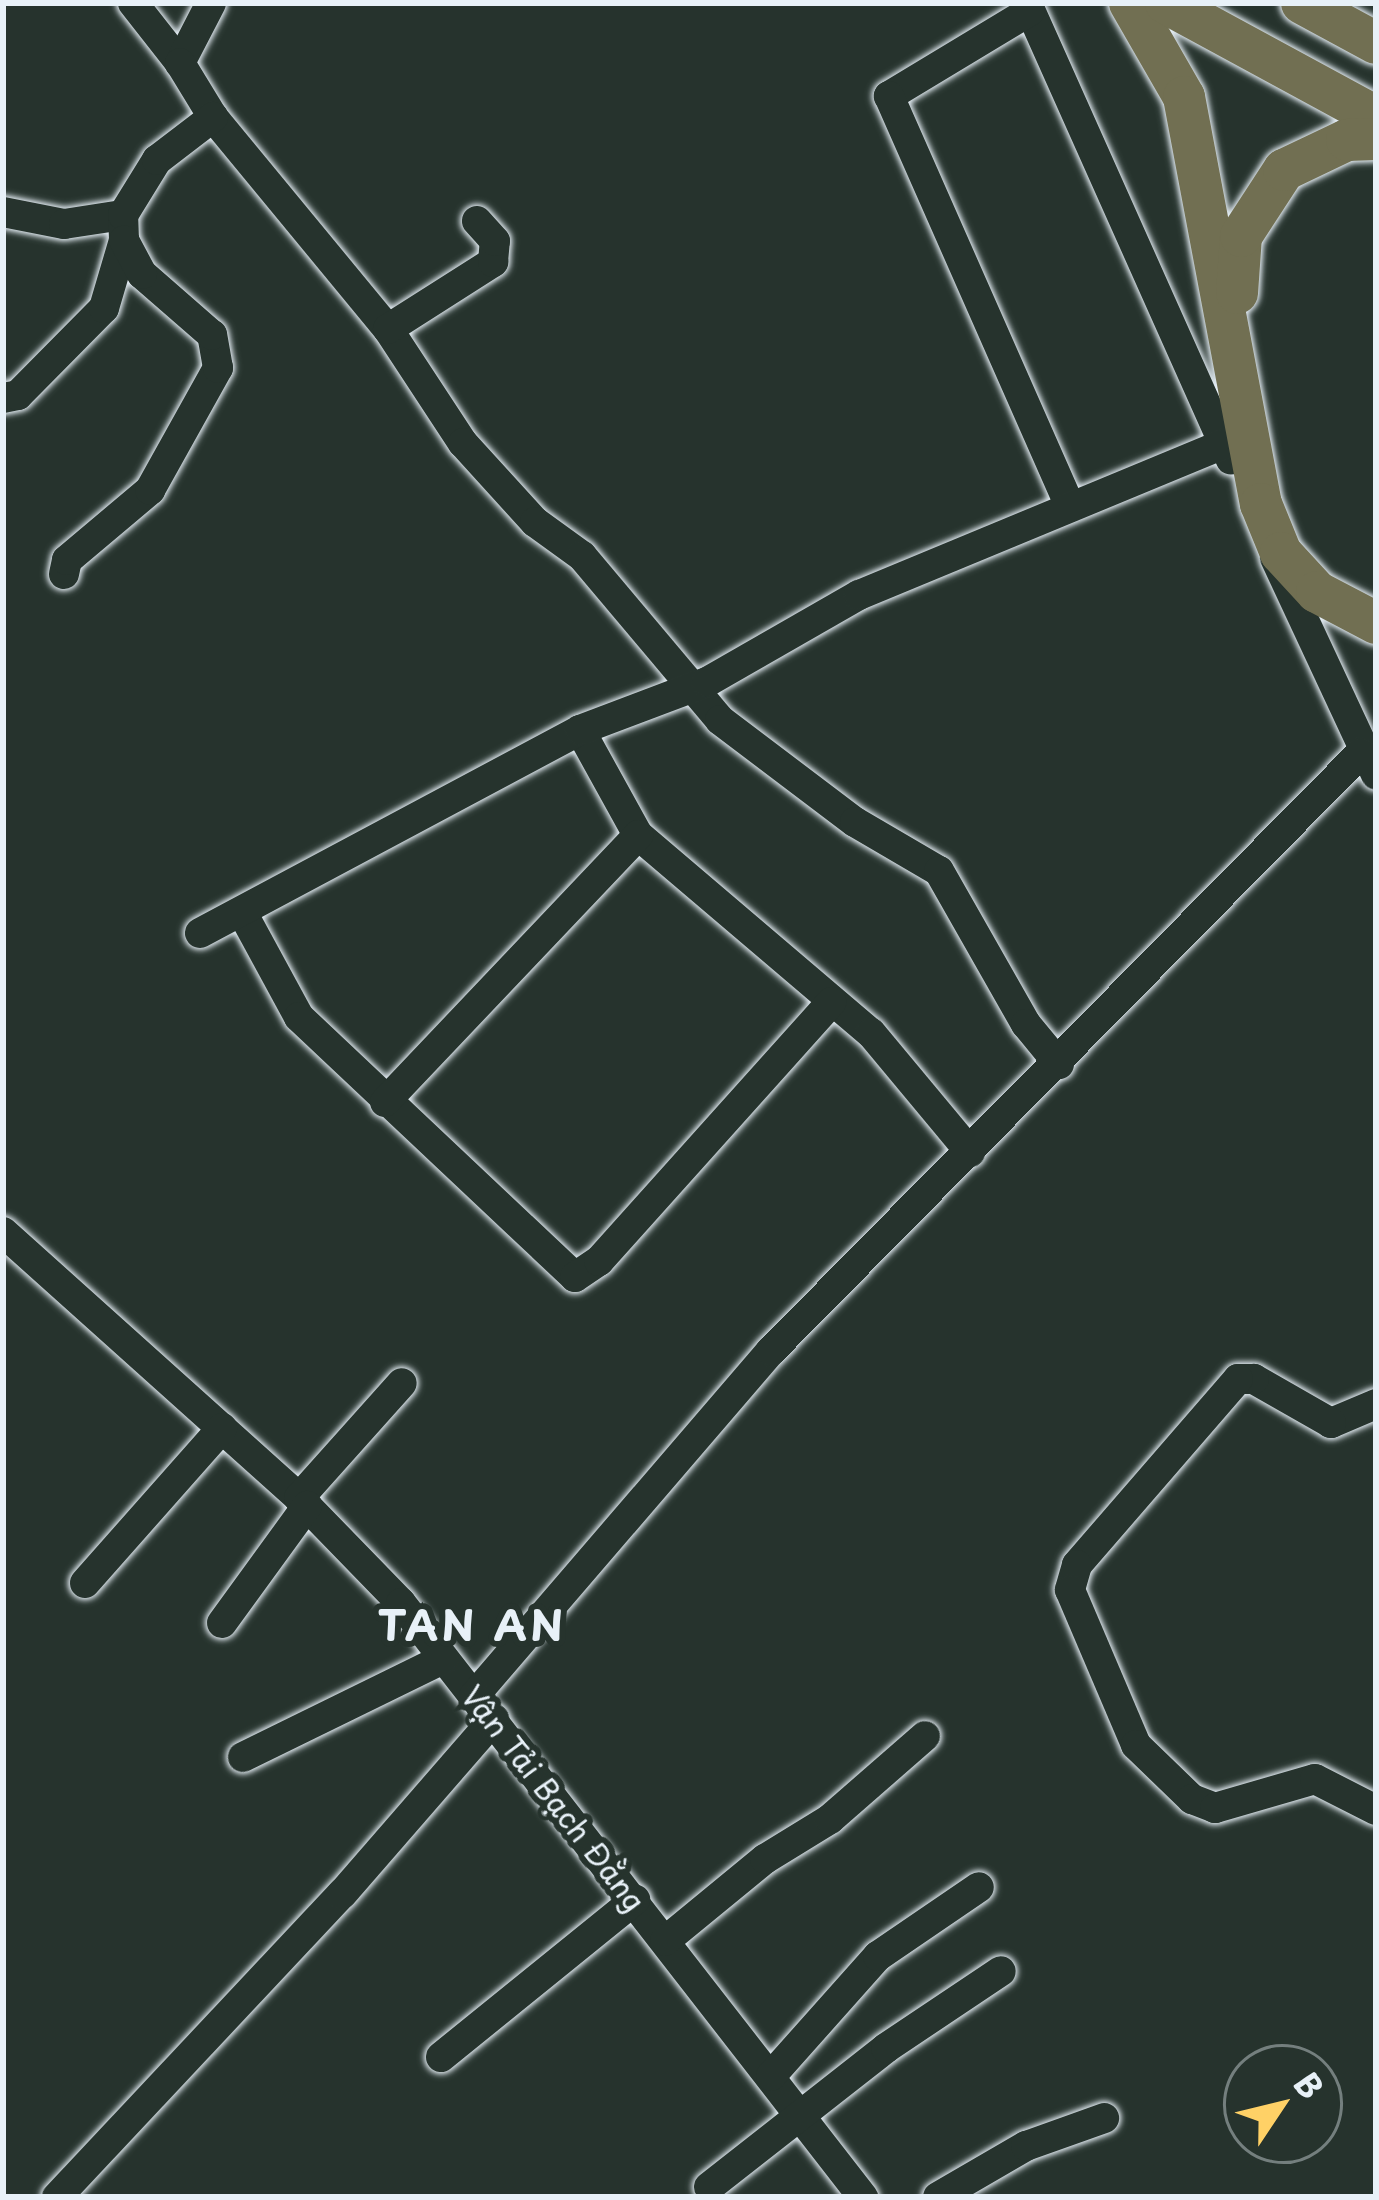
<!DOCTYPE html>
<html>
<head>
<meta charset="utf-8">
<style>
  body { margin:0 }
  #map { position:relative; width:1379px; height:2200px; overflow:hidden; background:#26332d; font-family:"Playpen Sans",sans-serif }
  div>[style] { position:absolute }
  .roads { filter:drop-shadow(0 0 3px #e8f1f8) drop-shadow(0 0 3px #e8f1f8) }
  .minor>* { height:30px; margin:-15px; padding:0 15px; transform-origin:15px; border-radius:15px; background:#26332d }
  .highway>* { height:42px; margin:-21px; padding:0 21px; transform-origin:21px; border-radius:21px; background:#716f52 }
  span { translate:-50% -50%; white-space:nowrap; text-align:center; line-height:1.15; -webkit-text-stroke:12px #26332d; paint-order:stroke }
  .street-label { font-size:30px; color:#e8f1f8 }
  .district-label { font-size:42px; color:#e8f1f8; font-weight:700; letter-spacing:3px }
  .frame { position:absolute; inset:0; border:6px solid #e8f1f8; pointer-events:none }
  .north { position:absolute; left:1223px; top:2044px; width:120px; height:120px; box-sizing:border-box; background:#26332d; border:3px solid #747f7e; border-radius:50%; rotate:55deg; font-size:33px; font-weight:700; line-height:48px; text-align:center; color:#e8f1f8 }
  .north::after { content:''; display:block; margin:auto; width:42px; height:54px; background:#ffd166; clip-path:polygon(50% 0,100% 100%,50% 72%,0 100%) }
</style>
</head>
<body>
<div id="map">
  <div class="roads">
    <div class="minor">
      <div style="left:133px;top:3px;width:76px;rotate:51.9deg"></div>
      <div style="left:211px;top:3px;width:68px;rotate:117.3deg"></div>
      <div style="left:180px;top:63px;width:63px;rotate:58.6deg"></div>
      <div style="left:213px;top:117px;width:275px;rotate:50.5deg"></div>
      <div style="left:388px;top:329px;width:136px;rotate:56.7deg"></div>
      <div style="left:463px;top:443px;width:107px;rotate:47.7deg"></div>
      <div style="left:535px;top:522px;width:58px;rotate:35.9deg"></div>
      <div style="left:582px;top:556px;width:214px;rotate:49.9deg"></div>
      <div style="left:720px;top:720px;width:169px;rotate:37.1deg"></div>
      <div style="left:855px;top:822px;width:97px;rotate:30.3deg"></div>
      <div style="left:939px;top:871px;width:176px;rotate:60.4deg"></div>
      <div style="left:1026px;top:1024px;width:52px;rotate:50.5deg"></div>
      <div style="left:1027px;top:3px;width:500px;rotate:65.94deg"></div>
      <div style="left:1030px;top:11px;width:165px;rotate:148.9deg"></div>
      <div style="left:889px;top:96px;width:449px;rotate:66.2deg"></div>
      <div style="left:3px;top:212px;width:62px;rotate:11.1deg"></div>
      <div style="left:64px;top:224px;width:60px;rotate:-8.7deg"></div>
      <div style="left:388px;top:329px;width:125px;rotate:-32.5deg"></div>
      <div style="left:493px;top:262px;width:21px;rotate:-85deg"></div>
      <div style="left:495px;top:241px;width:27px;rotate:-132deg"></div>
      <div style="left:3px;top:398px;width:15px;rotate:-11deg"></div>
      <div style="left:18px;top:395px;width:122px;rotate:-45.3deg"></div>
      <div style="left:104px;top:308px;width:71px;rotate:-73.6deg"></div>
      <div style="left:124px;top:240px;width:25px;rotate:-92deg"></div>
      <div style="left:123px;top:215px;width:65px;rotate:-58.3deg"></div>
      <div style="left:157px;top:160px;width:71px;rotate:-37.5deg"></div>
      <div style="left:1275px;top:558px;width:239px;rotate:65deg"></div>
      <div style="left:64px;top:574px;width:14px;rotate:-78deg"></div>
      <div style="left:67px;top:560px;width:109px;rotate:-40.1deg"></div>
      <div style="left:150px;top:490px;width:140px;rotate:-60.9deg"></div>
      <div style="left:218px;top:368px;width:34px;rotate:-100deg"></div>
      <div style="left:212px;top:335px;width:93px;rotate:-138.9deg"></div>
      <div style="left:142px;top:274px;width:38px;rotate:-118deg"></div>
      <div style="left:580px;top:730px;width:120px;rotate:61.1deg"></div>
      <div style="left:638px;top:835px;width:306px;rotate:40.4deg"></div>
      <div style="left:871px;top:1033px;width:155px;rotate:50.2deg"></div>
      <div style="left:242px;top:912px;width:119px;rotate:61.5deg"></div>
      <div style="left:299px;top:1017px;width:379px;rotate:43.3deg"></div>
      <div style="left:575px;top:1277px;width:29px;rotate:-34deg"></div>
      <div style="left:599px;top:1261px;width:348px;rotate:-48.1deg"></div>
      <div style="left:200px;top:933px;width:431px;rotate:-28.1deg"></div>
      <div style="left:580px;top:730px;width:136px;rotate:-20.7deg"></div>
      <div style="left:707px;top:682px;width:175px;rotate:-29.8deg"></div>
      <div style="left:859px;top:595px;width:395px;rotate:-22.5deg"></div>
      <div style="left:385px;top:1102px;width:368px;rotate:-46.5deg"></div>
      <div style="left:3px;top:1232px;width:398px;rotate:41.9deg"></div>
      <div style="left:299px;top:1498px;width:146px;rotate:45.8deg"></div>
      <div style="left:401px;top:1603px;width:753px;rotate:52.13deg"></div>
      <div style="left:1376px;top:1404px;width:49px;rotate:157.1deg"></div>
      <div style="left:1331px;top:1423px;width:89px;rotate:-150.3deg"></div>
      <div style="left:1254px;top:1379px;width:16px;rotate:180deg"></div>
      <div style="left:1238px;top:1379px;width:246px;rotate:130.9deg"></div>
      <div style="left:1077px;top:1565px;width:26px;rotate:106deg"></div>
      <div style="left:1070px;top:1590px;width:168px;rotate:66.9deg"></div>
      <div style="left:1136px;top:1745px;width:78px;rotate:44deg"></div>
      <div style="left:1192px;top:1799px;width:25px;rotate:21deg"></div>
      <div style="left:1215px;top:1808px;width:104px;rotate:-16.2deg"></div>
      <div style="left:1315px;top:1779px;width:68px;rotate:26.9deg"></div>
      <div style="left:299px;top:1498px;width:154px;rotate:-48.2deg"></div>
      <div style="left:85px;top:1583px;width:207px;rotate:-48.5deg"></div>
      <div style="left:222px;top:1623px;width:145px;rotate:-54deg"></div>
      <div style="left:474px;top:1696px;width:455px;rotate:-49.3deg"></div>
      <div style="left:771px;top:1351px;width:840px;rotate:-45.39deg"></div>
      <div style="left:243px;top:1757px;width:223px;rotate:-26.1deg"></div>
      <div style="left:665px;top:1941px;width:129px;rotate:-39.4deg"></div>
      <div style="left:765px;top:1859px;width:76px;rotate:-31.6deg"></div>
      <div style="left:830px;top:1819px;width:126px;rotate:-41.1deg"></div>
      <div style="left:441px;top:2057px;width:250px;rotate:-39deg"></div>
      <div style="left:771px;top:2076px;width:161px;rotate:-48.3deg"></div>
      <div style="left:878px;top:1956px;width:122px;rotate:-34.3deg"></div>
      <div style="left:709px;top:2187px;width:225px;rotate:-38.1deg"></div>
      <div style="left:886px;top:2048px;width:138px;rotate:-33.8deg"></div>
      <div style="left:57px;top:2197px;width:416px;rotate:-46.8deg"></div>
      <div style="left:342px;top:1894px;width:232px;rotate:-49deg"></div>
      <div style="left:938px;top:2197px;width:102px;rotate:-30.1deg"></div>
      <div style="left:1026px;top:2146px;width:83px;rotate:-19.7deg"></div>
    </div>
    <div class="highway">
      <div style="left:1130px;top:3px;width:108px;rotate:60.1deg"></div>
      <div style="left:1184px;top:97px;width:414px;rotate:79.3deg"></div>
      <div style="left:1261px;top:504px;width:53px;rotate:67.8deg"></div>
      <div style="left:1281px;top:553px;width:53px;rotate:47.3deg"></div>
      <div style="left:1317px;top:592px;width:67px;rotate:27.7deg"></div>
      <div style="left:1166px;top:3px;width:239px;rotate:28.5deg"></div>
      <div style="left:1302px;top:3px;width:84px;rotate:28.4deg"></div>
      <div style="left:1237px;top:293px;width:57px;rotate:-86deg"></div>
      <div style="left:1241px;top:236px;width:79px;rotate:-56.9deg"></div>
      <div style="left:1284px;top:170px;width:70px;rotate:-25.5deg"></div>
      <div style="left:1347px;top:140px;width:29px;rotate:-2deg"></div>
    </div>
  </div>
  <div class="street-label">
    <span style="left:554px;top:1798px;rotate:52deg">Vận Tải Bạch Đằng</span>
  </div>
  <div class="district-label">
    <span style="left:472px;top:1624px">TAN AN</span>
  </div>
  <div class="frame"></div>
  <div class="north">B</div>
</div>
</body>
</html>
